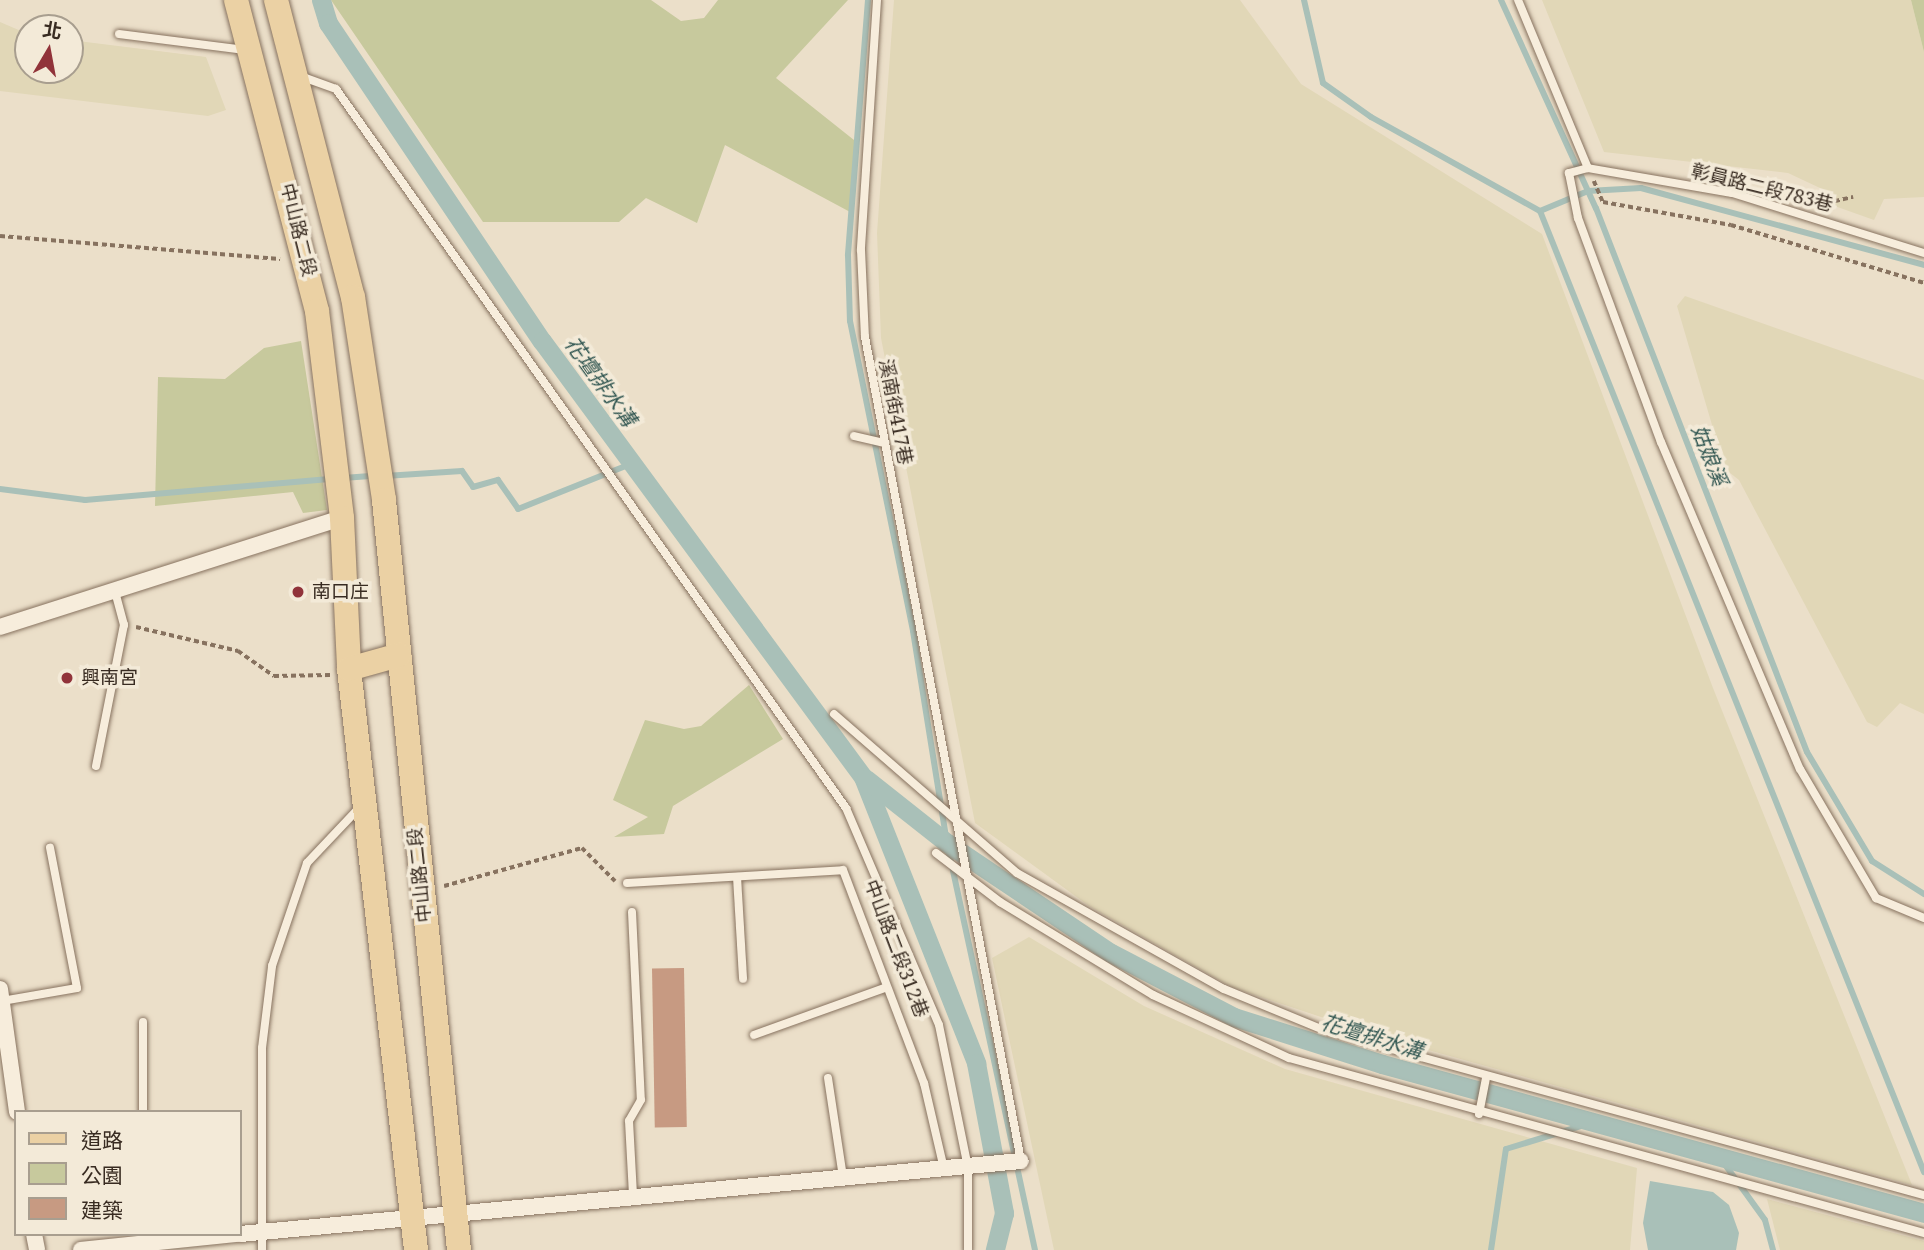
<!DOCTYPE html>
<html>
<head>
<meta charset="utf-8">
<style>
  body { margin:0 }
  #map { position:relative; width:1924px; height:1250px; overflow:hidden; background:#ebdfc9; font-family:"Noto Serif","Noto Sans TC",serif }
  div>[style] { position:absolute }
  .farmland>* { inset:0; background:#e1d7b7 }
  .green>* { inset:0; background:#c7c99d }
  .water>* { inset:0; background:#a9c0b8 }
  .stream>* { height:6px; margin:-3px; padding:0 3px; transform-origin:3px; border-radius:3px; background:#a9c0b8 }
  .canal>* { height:19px; margin:-9.5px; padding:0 9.5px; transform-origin:9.5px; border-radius:9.5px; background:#a9c0b8 }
  .building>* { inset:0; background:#c79a82; transform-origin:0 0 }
  .path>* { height:3.5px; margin-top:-1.75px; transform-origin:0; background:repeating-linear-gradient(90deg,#87725f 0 5px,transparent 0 8.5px) }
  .roads { filter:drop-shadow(0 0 2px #87725f) drop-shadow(0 0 2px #87725f) }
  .service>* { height:8px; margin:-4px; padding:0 4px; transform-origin:4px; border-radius:4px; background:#f7eddc }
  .minor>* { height:16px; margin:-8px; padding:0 8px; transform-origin:8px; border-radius:8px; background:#f7eddc }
  .primary>* { height:24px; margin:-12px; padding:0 12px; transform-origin:12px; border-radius:12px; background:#ebd1a4 }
  .dots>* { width:19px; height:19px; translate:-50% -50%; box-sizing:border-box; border:4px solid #f3ead8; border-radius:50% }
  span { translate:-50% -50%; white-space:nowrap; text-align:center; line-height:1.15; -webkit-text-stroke:7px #f3ead8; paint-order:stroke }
  .street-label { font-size:19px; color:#382b21 }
  .poi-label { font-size:19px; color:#382b21 }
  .left { translate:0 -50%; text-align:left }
  .water-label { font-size:21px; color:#325752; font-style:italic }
  .legend { position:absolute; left:14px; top:1110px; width:228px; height:126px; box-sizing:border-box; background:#f3ead8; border:2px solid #a89e8f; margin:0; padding:9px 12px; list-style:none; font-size:21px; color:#382b21 }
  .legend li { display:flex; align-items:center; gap:14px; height:35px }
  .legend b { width:35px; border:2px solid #a89e8f }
  .north { position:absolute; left:14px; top:14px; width:70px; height:70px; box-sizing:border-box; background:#f3ead8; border:2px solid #a89e8f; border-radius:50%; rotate:10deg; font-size:19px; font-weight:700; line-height:28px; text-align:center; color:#382b21 }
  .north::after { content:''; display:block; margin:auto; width:24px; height:32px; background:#91333a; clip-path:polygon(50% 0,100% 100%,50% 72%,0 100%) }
</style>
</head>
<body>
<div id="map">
  <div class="farmland">
    <div style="clip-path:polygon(894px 0,1240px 0,1301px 84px,1542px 234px,1713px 688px,1912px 1185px,1378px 1036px,1231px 987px,1089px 906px,975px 823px,881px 338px,877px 233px)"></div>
    <div style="clip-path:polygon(1542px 0,1911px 0,1924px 52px,1924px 197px,1884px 199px,1874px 220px,1829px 204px,1835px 195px,1788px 173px,1604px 152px)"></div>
    <div style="clip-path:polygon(0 22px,28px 34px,28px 70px,70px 70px,70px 40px,206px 57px,226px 110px,208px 116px,0 91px)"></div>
    <div style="clip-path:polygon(1685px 296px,1924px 380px,1924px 714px,1900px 703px,1877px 727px,1867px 722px,1739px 480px,1725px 469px,1677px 306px)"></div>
    <div style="clip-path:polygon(1029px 937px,1144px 1006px,1285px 1069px,1637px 1168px,1630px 1250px,1054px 1250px,992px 958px)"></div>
    <div style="clip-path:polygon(1767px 1199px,1924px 1241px,1924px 1250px,1780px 1250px)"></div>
  </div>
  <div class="green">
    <div style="clip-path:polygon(331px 0,651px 0,681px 21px,704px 18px,718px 0,848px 0,776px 78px,859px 144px,852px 213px,725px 145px,697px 223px,646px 198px,619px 222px,483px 222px)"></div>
    <div style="clip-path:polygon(1911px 0,1924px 0,1924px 52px)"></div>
    <div style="clip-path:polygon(301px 341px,327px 510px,303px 513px,293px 492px,155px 506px,158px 377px,225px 379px,264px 348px)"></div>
    <div style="clip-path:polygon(749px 685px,783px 739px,673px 806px,664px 834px,614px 837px,648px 817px,613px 800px,645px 720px,684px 729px,701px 726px)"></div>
  </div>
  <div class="water">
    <div style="clip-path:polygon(1650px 1181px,1713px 1192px,1729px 1205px,1739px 1233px,1736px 1250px,1648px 1250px,1643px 1223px)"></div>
  </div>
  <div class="stream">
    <div style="left:868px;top:0;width:256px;rotate:94.5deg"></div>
    <div style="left:848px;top:255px;width:66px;rotate:88.3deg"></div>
    <div style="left:850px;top:321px;width:316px;rotate:78.5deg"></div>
    <div style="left:913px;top:631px;width:215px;rotate:80.9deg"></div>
    <div style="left:947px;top:843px;width:416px;rotate:77.8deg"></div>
    <div style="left:1304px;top:0;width:85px;rotate:77.1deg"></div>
    <div style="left:1323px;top:83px;width:59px;rotate:35.3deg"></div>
    <div style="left:1371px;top:117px;width:193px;rotate:29.1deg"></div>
    <div style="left:1540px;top:211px;width:1035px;rotate:68.22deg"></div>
    <div style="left:1501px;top:0;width:229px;rotate:65.5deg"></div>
    <div style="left:1596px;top:208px;width:583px;rotate:68.8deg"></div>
    <div style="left:1807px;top:752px;width:127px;rotate:59.2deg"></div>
    <div style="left:1872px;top:861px;width:62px;rotate:32.4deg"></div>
    <div style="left:1540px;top:211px;width:52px;rotate:-22.6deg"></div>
    <div style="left:1588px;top:191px;width:53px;rotate:-3.2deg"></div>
    <div style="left:1641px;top:188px;width:293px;rotate:15.2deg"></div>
    <div style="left:385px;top:476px;width:77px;rotate:-3.7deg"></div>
    <div style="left:462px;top:471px;width:19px;rotate:55deg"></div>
    <div style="left:473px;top:487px;width:26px;rotate:-16deg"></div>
    <div style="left:498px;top:480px;width:35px;rotate:55deg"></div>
    <div style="left:518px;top:509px;width:124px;rotate:-21.8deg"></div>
    <div style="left:343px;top:478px;width:31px;rotate:-4deg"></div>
    <div style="left:0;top:489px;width:86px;rotate:7.4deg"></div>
    <div style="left:85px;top:500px;width:248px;rotate:-4.9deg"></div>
    <div style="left:1721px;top:1159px;width:75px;rotate:54.2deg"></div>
    <div style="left:1765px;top:1220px;width:31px;rotate:75deg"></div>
    <div style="left:995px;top:1249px;width:1px;rotate:90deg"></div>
    <div style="left:1491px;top:1250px;width:102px;rotate:-81.6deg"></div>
    <div style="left:1506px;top:1149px;width:89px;rotate:-17deg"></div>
  </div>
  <div class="canal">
    <div style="left:321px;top:0;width:24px;rotate:73deg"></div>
    <div style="left:328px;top:23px;width:383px;rotate:56.1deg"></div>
    <div style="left:542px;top:341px;width:541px;rotate:53.64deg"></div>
    <div style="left:863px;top:777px;width:308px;rotate:68.4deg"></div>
    <div style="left:976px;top:1063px;width:153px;rotate:79.4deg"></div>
    <div style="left:1004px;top:1213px;width:38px;rotate:104deg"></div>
    <div style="left:866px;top:779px;width:103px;rotate:38.3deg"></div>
    <div style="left:947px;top:843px;width:197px;rotate:33.9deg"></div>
    <div style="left:1111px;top:953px;width:139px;rotate:27.5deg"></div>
    <div style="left:1234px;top:1017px;width:155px;rotate:17.6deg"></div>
    <div style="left:1382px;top:1064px;width:562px;rotate:15.37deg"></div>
  </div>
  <div class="building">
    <div style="left:684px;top:968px;width:159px;height:32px;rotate:89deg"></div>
  </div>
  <div class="path">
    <div style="left:1594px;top:181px;width:23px;rotate:67deg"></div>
    <div style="left:1603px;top:202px;width:130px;rotate:10.2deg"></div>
    <div style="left:1731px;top:225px;width:202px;rotate:16.7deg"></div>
    <div style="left:1818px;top:205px;width:36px;rotate:-13deg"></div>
    <div style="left:0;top:236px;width:281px;rotate:4.7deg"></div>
    <div style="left:136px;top:627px;width:105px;rotate:13.2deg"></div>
    <div style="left:238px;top:651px;width:44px;rotate:34.8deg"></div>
    <div style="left:274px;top:676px;width:56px;rotate:-1deg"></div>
    <div style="left:444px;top:886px;width:143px;rotate:-15.4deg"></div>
    <div style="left:582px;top:848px;width:47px;rotate:45deg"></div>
  </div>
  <div class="roads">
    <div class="service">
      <div style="left:877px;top:0;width:251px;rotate:93.7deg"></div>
      <div style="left:861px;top:250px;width:87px;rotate:87.4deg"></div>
      <div style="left:865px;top:337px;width:839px;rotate:79.28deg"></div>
      <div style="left:1518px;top:0;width:182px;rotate:67.4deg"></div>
      <div style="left:119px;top:34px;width:127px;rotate:7.2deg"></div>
      <div style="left:300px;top:76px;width:38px;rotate:20deg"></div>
      <div style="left:336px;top:89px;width:882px;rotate:54.65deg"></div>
      <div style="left:846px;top:808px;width:236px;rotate:66.8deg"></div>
      <div style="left:939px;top:1025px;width:145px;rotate:78.5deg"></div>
      <div style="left:968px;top:1167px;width:83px;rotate:90deg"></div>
      <div style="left:1924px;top:253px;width:201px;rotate:-162.6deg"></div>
      <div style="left:1732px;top:193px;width:146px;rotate:-170.2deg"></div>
      <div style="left:1588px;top:168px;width:20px;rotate:165deg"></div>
      <div style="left:1569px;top:173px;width:46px;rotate:78.7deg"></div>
      <div style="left:1578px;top:218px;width:239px;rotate:69.7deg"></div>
      <div style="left:1661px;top:442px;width:355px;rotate:67deg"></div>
      <div style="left:1800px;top:769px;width:150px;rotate:59.5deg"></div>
      <div style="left:1876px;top:898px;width:52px;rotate:22.6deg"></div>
      <div style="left:854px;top:436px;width:32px;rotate:13deg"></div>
      <div style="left:834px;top:714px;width:242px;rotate:41deg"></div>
      <div style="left:1017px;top:873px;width:237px;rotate:29.3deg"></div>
      <div style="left:1224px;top:989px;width:110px;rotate:22.4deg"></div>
      <div style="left:1326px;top:1031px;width:620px;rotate:15.34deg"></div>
      <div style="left:96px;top:766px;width:144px;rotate:-78.8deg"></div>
      <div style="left:124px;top:625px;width:35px;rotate:-105deg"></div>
      <div style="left:936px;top:853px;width:81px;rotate:37.4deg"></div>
      <div style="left:1000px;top:902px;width:179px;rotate:31.3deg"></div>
      <div style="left:1153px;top:995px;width:150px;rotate:24.9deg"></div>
      <div style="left:1289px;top:1058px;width:659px;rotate:15.41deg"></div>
      <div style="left:737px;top:877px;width:102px;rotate:86.6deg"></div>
      <div style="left:627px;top:883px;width:216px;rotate:-3.4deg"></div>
      <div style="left:843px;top:870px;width:228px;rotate:69.2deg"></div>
      <div style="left:924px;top:1083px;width:88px;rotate:76.9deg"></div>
      <div style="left:632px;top:912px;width:188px;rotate:87.3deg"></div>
      <div style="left:641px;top:1100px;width:24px;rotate:120deg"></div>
      <div style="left:629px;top:1121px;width:74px;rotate:86.9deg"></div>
      <div style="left:2px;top:1001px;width:76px;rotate:-9.8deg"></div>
      <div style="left:77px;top:988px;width:143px;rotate:-100.9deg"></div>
      <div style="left:754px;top:1035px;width:141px;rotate:-19.8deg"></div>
      <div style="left:828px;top:1078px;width:100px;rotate:81.4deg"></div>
      <div style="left:143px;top:1112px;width:90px;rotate:-90deg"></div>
      <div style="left:1479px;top:1114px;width:38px;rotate:-79deg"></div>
      <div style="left:262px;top:1250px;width:202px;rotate:-90deg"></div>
      <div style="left:262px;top:1048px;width:83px;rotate:-83deg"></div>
      <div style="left:272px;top:966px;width:109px;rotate:-71.2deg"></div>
      <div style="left:307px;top:863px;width:76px;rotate:-46.6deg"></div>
    </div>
    <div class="minor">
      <div style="left:0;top:627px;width:359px;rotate:-17.7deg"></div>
      <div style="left:0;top:989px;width:124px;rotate:82.1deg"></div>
      <div style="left:34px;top:1234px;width:16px;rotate:79deg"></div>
      <div style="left:240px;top:1234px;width:784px;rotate:-5.34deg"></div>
      <div style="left:81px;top:1250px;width:157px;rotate:-5.9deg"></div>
    </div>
    <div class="primary">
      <div style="left:236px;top:0;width:321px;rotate:75.4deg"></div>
      <div style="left:317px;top:311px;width:209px;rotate:83.1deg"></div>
      <div style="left:342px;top:518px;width:151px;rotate:87.3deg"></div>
      <div style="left:349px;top:669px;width:585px;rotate:83.42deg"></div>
      <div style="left:276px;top:0;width:307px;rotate:75.5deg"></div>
      <div style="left:353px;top:297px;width:205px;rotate:81.3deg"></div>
      <div style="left:384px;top:500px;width:754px;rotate:84.29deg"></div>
      <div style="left:349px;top:669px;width:52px;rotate:-15.6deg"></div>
    </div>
  </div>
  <div class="dots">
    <div style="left:298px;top:592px;background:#91333a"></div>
    <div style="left:67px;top:678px;background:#91333a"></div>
  </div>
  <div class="street-label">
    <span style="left:1762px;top:188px;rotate:14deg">彰員路二段783巷</span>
    <span style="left:298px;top:230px;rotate:76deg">中山路二段</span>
    <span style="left:895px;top:412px;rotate:79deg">溪南街417巷</span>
    <span style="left:420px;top:875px;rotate:-96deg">中山路二段</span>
    <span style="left:896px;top:949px;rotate:69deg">中山路二段312巷</span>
  </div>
  <div class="poi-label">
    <span class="left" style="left:312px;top:592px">南口庄</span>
    <span class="left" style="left:81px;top:678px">興南宮</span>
  </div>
  <div class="water-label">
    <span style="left:601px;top:381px;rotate:54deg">花壇排水溝</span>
    <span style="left:1710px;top:455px;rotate:69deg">姑娘溪</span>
    <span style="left:1372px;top:1036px;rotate:17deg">花壇排水溝</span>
  </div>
  <ul class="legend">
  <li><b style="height:9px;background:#ebd1a4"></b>道路</li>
  <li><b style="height:19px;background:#c7c99d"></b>公園</li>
  <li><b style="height:19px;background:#c79a82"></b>建築</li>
  </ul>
  <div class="north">北</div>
</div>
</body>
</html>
